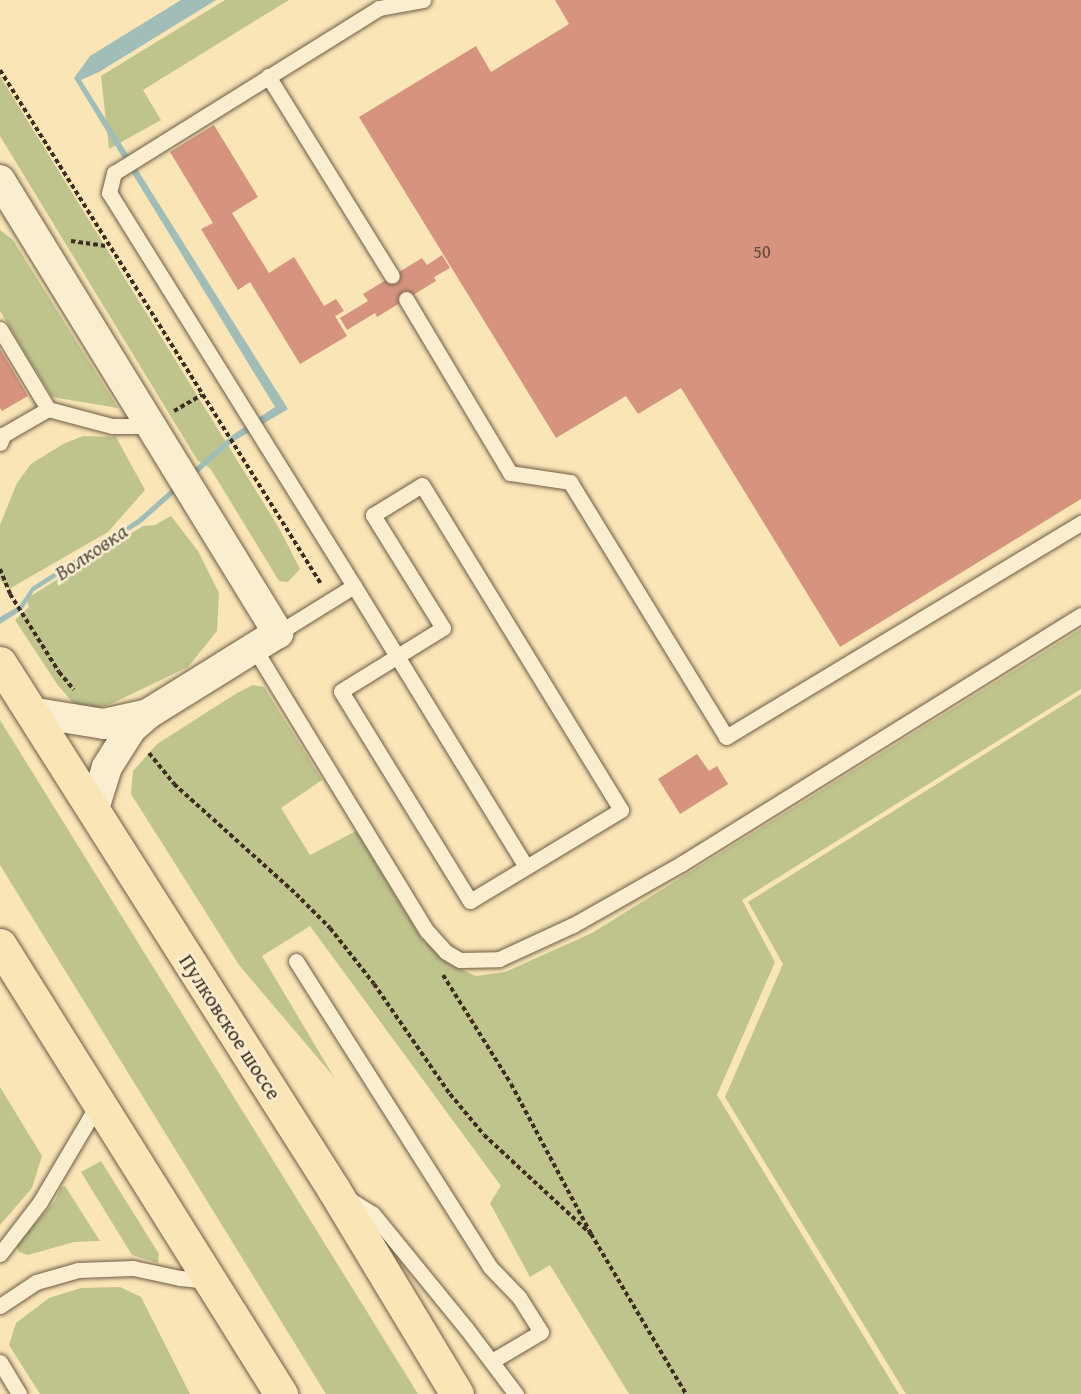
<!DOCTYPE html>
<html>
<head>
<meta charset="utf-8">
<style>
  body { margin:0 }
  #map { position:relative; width:1081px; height:1394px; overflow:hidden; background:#f9e5b6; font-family:"Gentium Book Plus",serif }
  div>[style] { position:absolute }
  .green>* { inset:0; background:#bfc48d }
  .water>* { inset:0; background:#a1bdb8 }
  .building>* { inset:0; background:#d6947f }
  .path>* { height:4px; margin-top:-2px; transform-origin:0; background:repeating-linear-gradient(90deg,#402d21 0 4.5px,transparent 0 7.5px) }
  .roads { filter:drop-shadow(0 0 2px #6e5b46) drop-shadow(0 0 2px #6e5b46) }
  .service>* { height:15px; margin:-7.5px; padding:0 7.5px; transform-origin:7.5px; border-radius:7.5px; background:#fbeed0 }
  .minor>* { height:30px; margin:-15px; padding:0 15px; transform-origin:15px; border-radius:15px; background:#fbeed0 }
  .trunk>* { height:33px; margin:-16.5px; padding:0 16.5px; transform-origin:16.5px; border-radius:16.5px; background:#f9e5b6 }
  span { translate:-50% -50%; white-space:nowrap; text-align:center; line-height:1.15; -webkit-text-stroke:5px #fbeed0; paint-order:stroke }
  .number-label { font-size:18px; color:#664738 }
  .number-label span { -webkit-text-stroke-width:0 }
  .street-label { font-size:21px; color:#402d21 }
  .water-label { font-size:22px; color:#585147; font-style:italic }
</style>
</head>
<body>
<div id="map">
  <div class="green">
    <div style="clip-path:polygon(225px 0,289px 0,143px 90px,161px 120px,109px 149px,101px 76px)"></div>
    <div style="clip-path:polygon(0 76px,279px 528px,300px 569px,288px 582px,279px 581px,210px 468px,198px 461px,0 136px)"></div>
    <div style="clip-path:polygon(0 230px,13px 240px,118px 408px,52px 397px,0 311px)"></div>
    <div style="clip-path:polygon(83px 436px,116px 437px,145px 490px,108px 532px,9px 589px,0 580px,0 525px,17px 483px,31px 464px,63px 444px)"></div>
    <div style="clip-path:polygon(171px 516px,198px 551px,219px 593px,217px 631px,188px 667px,113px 703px,89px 711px,74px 704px,57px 684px,15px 620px,29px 607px,26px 599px,143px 526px,155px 525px)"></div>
    <div style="clip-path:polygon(1081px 629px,1081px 689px,742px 900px,775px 962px,717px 1095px,899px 1394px,629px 1394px,550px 1265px,530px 1277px,490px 1203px,501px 1186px,310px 926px,262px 956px,334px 1077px,239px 965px,131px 794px,133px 771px,157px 744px,237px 693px,253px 685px,264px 687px,322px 780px,281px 808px,310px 855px,356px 831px,421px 938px,449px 964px,476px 976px,505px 972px,592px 933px)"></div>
    <div style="clip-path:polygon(1081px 694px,1081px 1394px,906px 1394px,725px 1097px,783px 964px,748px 902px)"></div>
    <div style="clip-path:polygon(0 720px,418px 1394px,326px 1394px,0 865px)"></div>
    <div style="clip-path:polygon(0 1087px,42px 1156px,32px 1188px,0 1225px)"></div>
    <div style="clip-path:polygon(101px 1161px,159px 1254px,158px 1263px,132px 1255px,81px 1172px)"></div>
    <div style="clip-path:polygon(65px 1186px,100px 1241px,74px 1242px,28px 1255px,19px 1252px,16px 1245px,55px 1201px,61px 1187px)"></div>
    <div style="clip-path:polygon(120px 1287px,141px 1297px,190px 1394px,40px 1394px,9px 1345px,16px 1323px,49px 1298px,81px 1288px)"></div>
  </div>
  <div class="water">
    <div style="clip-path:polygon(181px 0,216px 0,99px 72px,81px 80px,288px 409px,234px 441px,141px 523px,34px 591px,22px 610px,0 624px,0 617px,19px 606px,32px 587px,138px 519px,231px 436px,275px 407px,74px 78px,90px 56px)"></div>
  </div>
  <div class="building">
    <div style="clip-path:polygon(555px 0,1081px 0,1081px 499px,840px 647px,681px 388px,638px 414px,626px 396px,556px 438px,359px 117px,476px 46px,491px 72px,569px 24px)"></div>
    <div style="clip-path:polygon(214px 125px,258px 197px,232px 213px,269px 273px,294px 257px,324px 306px,336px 299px,344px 311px,335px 316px,347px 336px,300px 364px,250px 282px,238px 290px,201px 229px,213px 223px,170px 152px)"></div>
    <div style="clip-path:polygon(442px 255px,450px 268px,434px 277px,436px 281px,377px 317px,375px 313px,347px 330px,340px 318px,368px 301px,363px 294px,422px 258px,427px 265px)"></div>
    <div style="clip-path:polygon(0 349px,28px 396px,2px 411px,0 408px)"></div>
    <div style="clip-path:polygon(697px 754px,709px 771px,717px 766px,728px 784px,680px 814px,658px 779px)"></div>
  </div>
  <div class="path">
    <div style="left:0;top:70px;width:606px;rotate:58.01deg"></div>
    <div style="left:71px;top:241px;width:37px;rotate:8deg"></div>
    <div style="left:174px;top:411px;width:32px;rotate:-30deg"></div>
    <div style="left:0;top:569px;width:27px;rotate:68deg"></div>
    <div style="left:10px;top:594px;width:92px;rotate:57.9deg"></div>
    <div style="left:59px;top:672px;width:23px;rotate:50deg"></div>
    <div style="left:149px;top:753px;width:40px;rotate:51deg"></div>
    <div style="left:174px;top:784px;width:164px;rotate:42deg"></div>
    <div style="left:296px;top:894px;width:48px;rotate:45deg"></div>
    <div style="left:330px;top:928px;width:71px;rotate:51.8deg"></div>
    <div style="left:374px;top:984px;width:134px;rotate:55.4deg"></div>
    <div style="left:450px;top:1094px;width:53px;rotate:50.3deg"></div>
    <div style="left:484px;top:1135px;width:146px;rotate:42.8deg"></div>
    <div style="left:443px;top:975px;width:128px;rotate:58deg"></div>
    <div style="left:511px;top:1084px;width:170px;rotate:61.9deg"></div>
    <div style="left:591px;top:1234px;width:186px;rotate:59.3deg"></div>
  </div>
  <div class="roads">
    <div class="service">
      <div style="left:268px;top:76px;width:235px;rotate:58.2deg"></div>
      <div style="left:406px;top:299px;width:203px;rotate:59.1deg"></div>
      <div style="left:510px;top:473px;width:61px;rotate:8.5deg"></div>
      <div style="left:570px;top:482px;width:299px;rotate:58.5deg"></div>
      <div style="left:726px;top:737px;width:415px;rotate:-31.1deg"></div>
      <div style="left:0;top:329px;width:93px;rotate:59deg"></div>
      <div style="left:48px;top:409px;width:66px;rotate:14.9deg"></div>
      <div style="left:112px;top:426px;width:39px"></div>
      <div style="left:0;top:443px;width:9px;rotate:-69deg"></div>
      <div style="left:3px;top:435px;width:52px;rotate:-30deg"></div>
      <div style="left:422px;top:485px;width:381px;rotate:58.5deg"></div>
      <div style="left:621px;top:810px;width:176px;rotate:148.9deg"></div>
      <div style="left:470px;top:901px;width:246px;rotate:-121.6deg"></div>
      <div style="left:341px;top:691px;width:120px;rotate:-31.7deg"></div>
      <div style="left:443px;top:628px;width:133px;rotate:-121.8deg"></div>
      <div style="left:373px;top:515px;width:57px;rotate:-31.5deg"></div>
      <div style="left:354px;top:586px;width:329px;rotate:58.5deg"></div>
      <div style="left:278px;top:633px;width:89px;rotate:-31.7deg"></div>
      <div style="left:354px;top:586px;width:463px;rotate:-121.9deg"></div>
      <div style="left:109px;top:193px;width:21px;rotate:-76deg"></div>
      <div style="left:114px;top:173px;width:312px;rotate:-31.9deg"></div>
      <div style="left:379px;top:8px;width:45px;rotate:-10.3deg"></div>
      <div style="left:254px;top:648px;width:332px;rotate:58.6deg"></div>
      <div style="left:427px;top:931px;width:28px;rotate:48deg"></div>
      <div style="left:446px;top:952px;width:16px;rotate:30deg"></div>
      <div style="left:460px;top:960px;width:39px;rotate:-1deg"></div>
      <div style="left:499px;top:959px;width:81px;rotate:-24.7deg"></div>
      <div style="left:573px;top:925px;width:124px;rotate:-29.5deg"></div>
      <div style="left:681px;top:864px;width:471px;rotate:-31.9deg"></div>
      <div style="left:296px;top:961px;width:362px;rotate:57.6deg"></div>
      <div style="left:490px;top:1267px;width:42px;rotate:46deg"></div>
      <div style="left:519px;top:1297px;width:41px;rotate:57.8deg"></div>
      <div style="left:541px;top:1332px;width:57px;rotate:149.4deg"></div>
      <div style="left:349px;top:1199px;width:28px;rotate:32deg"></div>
      <div style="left:373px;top:1214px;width:147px;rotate:50.8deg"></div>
      <div style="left:466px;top:1328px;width:83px;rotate:52.9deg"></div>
      <div style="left:0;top:1254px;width:66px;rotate:-52.4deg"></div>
      <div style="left:40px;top:1202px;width:114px;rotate:-59.4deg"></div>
      <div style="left:0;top:1306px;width:43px;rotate:-33.7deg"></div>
      <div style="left:36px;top:1282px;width:44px;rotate:-15.9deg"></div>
      <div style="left:78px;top:1270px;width:55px;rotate:-2.1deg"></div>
      <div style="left:133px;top:1268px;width:48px;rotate:12deg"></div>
      <div style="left:180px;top:1278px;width:29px;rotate:6deg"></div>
      <div style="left:0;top:1362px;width:37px;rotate:59deg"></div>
    </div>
    <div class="minor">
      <div style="left:0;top:180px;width:532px;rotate:58.46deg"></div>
      <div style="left:278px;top:633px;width:153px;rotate:148.1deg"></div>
      <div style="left:148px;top:714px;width:23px;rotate:139deg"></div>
      <div style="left:131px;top:729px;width:45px;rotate:122.3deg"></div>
      <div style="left:107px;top:767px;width:47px;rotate:107.3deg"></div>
      <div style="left:30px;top:712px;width:75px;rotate:9.2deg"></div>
      <div style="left:104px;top:724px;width:45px;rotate:-12.8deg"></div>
    </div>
    <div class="trunk">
      <div style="left:0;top:663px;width:624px;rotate:57.63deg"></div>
      <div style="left:334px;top:1190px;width:238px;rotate:58.9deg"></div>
      <div style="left:0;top:945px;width:530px;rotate:57.96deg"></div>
    </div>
  </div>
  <div class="number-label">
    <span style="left:762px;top:252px">50</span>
  </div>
  <div class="street-label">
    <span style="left:230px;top:1027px;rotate:57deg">Пулковское шоссе</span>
  </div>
  <div class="water-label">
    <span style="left:91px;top:552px;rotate:-34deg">Волковка</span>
  </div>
</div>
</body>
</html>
